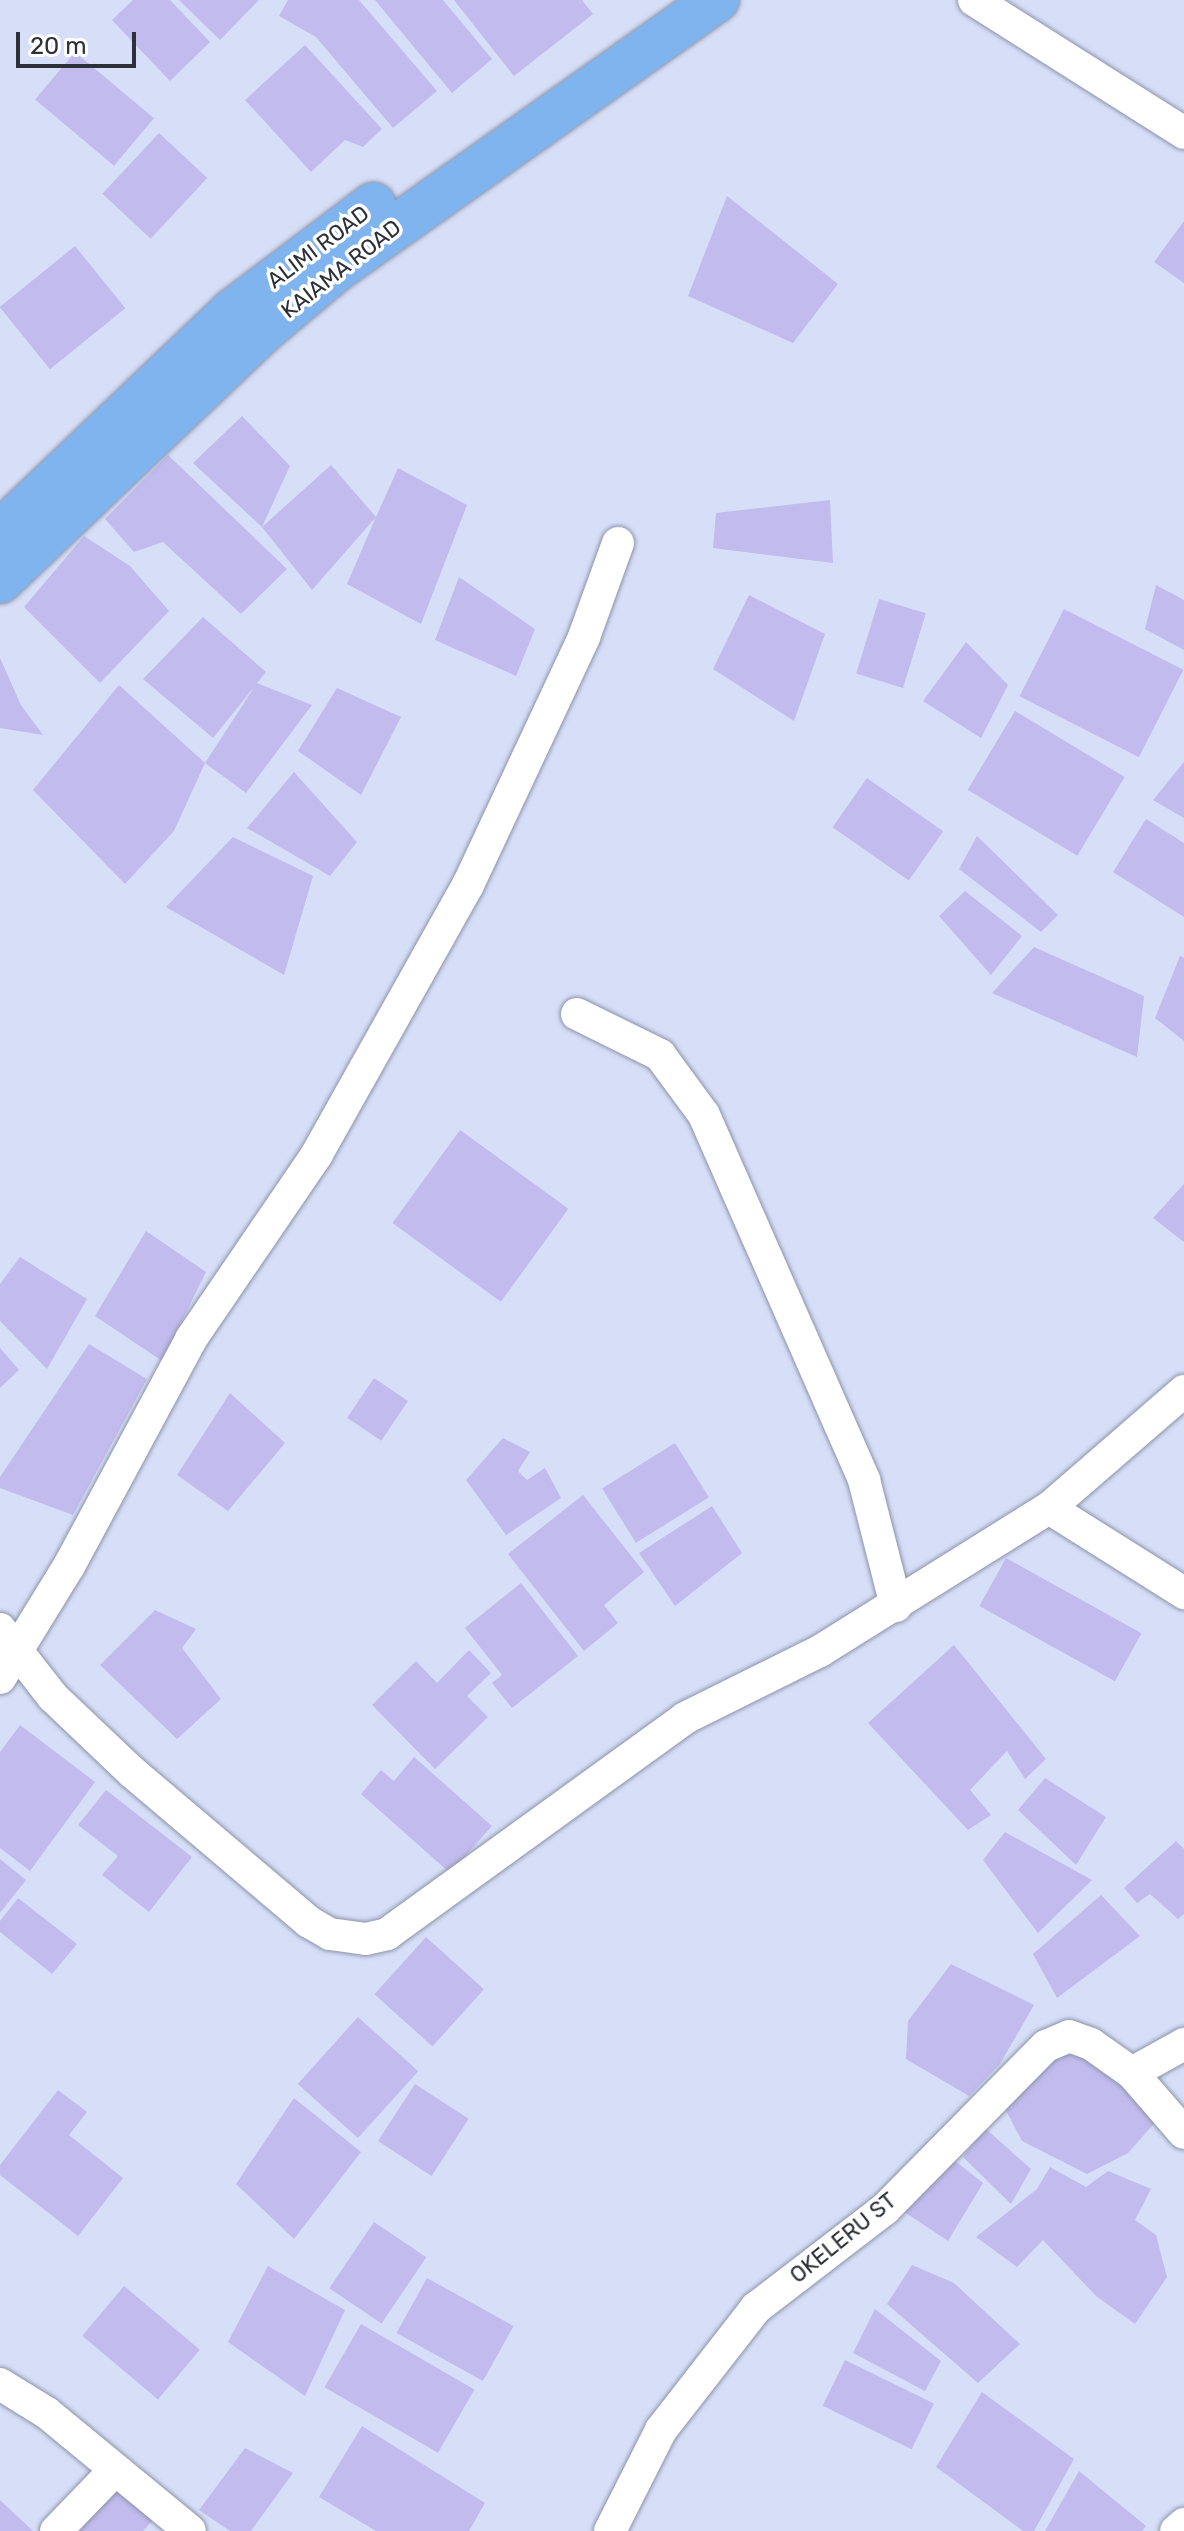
<!DOCTYPE html>
<html>
<head>
<meta charset="utf-8">
<style>
  body { margin:0 }
  #map { position:relative; width:1184px; height:2531px; overflow:hidden; background:#d7dff8; font-family:Rubik,sans-serif }
  div>[style] { position:absolute }
  .building>* { inset:0; background:#c2bbee; transform-origin:0 0 }
  .roads { filter:drop-shadow(0 0 2px #8c93aa) drop-shadow(0 0 2px #8c93aa) }
  .minor>* { height:32px; margin:-16px; padding:0 16px; transform-origin:16px; border-radius:16px; background:#fff }
  .trunk>* { height:44px; margin:-22px; padding:0 22px; transform-origin:22px; border-radius:22px; background:#80b4ee }
  span { translate:-50% -50%; white-space:nowrap; text-align:center; line-height:1.15; -webkit-text-stroke:7px #fff; paint-order:stroke }
  .street-label { font-size:22px; color:#2d3039 }
  .scale { position:absolute; left:16px; top:32px; width:120px; height:36px; box-sizing:border-box; border:4px solid #2d3039; border-top:0; padding-left:10px; font-size:24px; line-height:28px; white-space:nowrap; color:#2d3039; -webkit-text-stroke:6px #fff; paint-order:stroke }
</style>
</head>
<body>
<div id="map">
  <div class="building">
    <div style="clip-path:polygon(133px 0,170px 0,210px 42px,170px 81px,112px 20px)"></div>
    <div style="clip-path:polygon(179px 0,259px 0,220px 40px)"></div>
    <div style="clip-path:polygon(288px 0,359px 0,437px 91px,393px 128px,316px 37px,279px 16px)"></div>
    <div style="clip-path:polygon(375px 0,443px 0,492px 59px,452px 93px)"></div>
    <div style="clip-path:polygon(454px 0,582px 0,593px 14px,514px 76px)"></div>
    <div style="clip-path:polygon(305px 45px,382px 129px,363px 147px,345px 140px,311px 172px,245px 100px)"></div>
    <div style="left:75px;top:52px;width:103px;height:62px;rotate:40deg"></div>
    <div style="left:159px;top:133px;width:66px;height:83px;rotate:43deg"></div>
    <div style="clip-path:polygon(727px 196px,838px 284px,793px 343px,688px 296px)"></div>
    <div style="clip-path:polygon(1184px 221px,1184px 283px,1154px 262px)"></div>
    <div style="left:75px;top:246px;width:80px;height:97px;rotate:51deg"></div>
    <div style="clip-path:polygon(242px 416px,290px 466px,262px 527px,331px 465px,376px 517px,398px 468px,467px 505px,421px 624px,347px 584px,376px 517px,312px 590px,262px 527px,193px 463px)"></div>
    <div style="clip-path:polygon(168px 455px,287px 569px,241px 614px,163px 542px,134px 552px,105px 519px)"></div>
    <div style="clip-path:polygon(830px 500px,833px 563px,713px 548px,716px 513px)"></div>
    <div style="clip-path:polygon(84px 536px,130px 566px,169px 611px,100px 683px,24px 607px)"></div>
    <div style="clip-path:polygon(459px 577px,535px 629px,516px 676px,435px 640px)"></div>
    <div style="clip-path:polygon(1156px 585px,1184px 600px,1184px 650px,1145px 629px)"></div>
    <div style="clip-path:polygon(749px 595px,825px 634px,794px 721px,713px 669px)"></div>
    <div style="left:879px;top:599px;width:49px;height:78px;rotate:17deg"></div>
    <div style="left:1064px;top:609px;width:134px;height:98px;rotate:27deg"></div>
    <div style="clip-path:polygon(203px 617px,266px 672px,257px 683px,312px 705px,246px 793px,205px 763px,255px 686px,213px 738px,143px 679px)"></div>
    <div style="clip-path:polygon(966px 642px,1008px 685px,981px 738px,923px 701px)"></div>
    <div style="clip-path:polygon(0 658px,21px 705px,43px 735px,0 728px)"></div>
    <div style="clip-path:polygon(119px 685px,205px 763px,174px 831px,125px 884px,33px 790px)"></div>
    <div style="clip-path:polygon(337px 688px,401px 717px,361px 795px,298px 751px)"></div>
    <div style="left:1015px;top:711px;width:128px;height:92px;rotate:31deg"></div>
    <div style="clip-path:polygon(1184px 762px,1184px 818px,1153px 800px)"></div>
    <div style="clip-path:polygon(294px 772px,357px 842px,330px 876px,247px 828px)"></div>
    <div style="left:867px;top:778px;width:93px;height:60px;rotate:35deg"></div>
    <div style="clip-path:polygon(1146px 819px,1184px 843px,1184px 917px,1113px 872px)"></div>
    <div style="clip-path:polygon(977px 836px,1058px 915px,1041px 932px,959px 869px)"></div>
    <div style="clip-path:polygon(233px 837px,313px 876px,284px 975px,166px 907px)"></div>
    <div style="clip-path:polygon(965px 891px,1022px 936px,991px 975px,939px 916px)"></div>
    <div style="clip-path:polygon(1034px 947px,1144px 996px,1137px 1057px,992px 993px)"></div>
    <div style="clip-path:polygon(1180px 956px,1184px 958px,1184px 1041px,1155px 1018px)"></div>
    <div style="left:460px;top:1130px;width:134px;height:115px;rotate:36deg"></div>
    <div style="clip-path:polygon(1184px 1184px,1184px 1242px,1153px 1218px)"></div>
    <div style="clip-path:polygon(146px 1231px,206px 1272px,162px 1361px,95px 1316px)"></div>
    <div style="clip-path:polygon(20px 1257px,87px 1299px,47px 1369px,0 1321px,0 1284px)"></div>
    <div style="clip-path:polygon(89px 1344px,147px 1379px,73px 1515px,0 1488px,0 1477px)"></div>
    <div style="clip-path:polygon(0 1348px,19px 1370px,0 1388px)"></div>
    <div style="left:374px;top:1378px;width:41px;height:48px;rotate:34deg"></div>
    <div style="clip-path:polygon(230px 1393px,285px 1443px,228px 1511px,177px 1475px)"></div>
    <div style="clip-path:polygon(503px 1438px,530px 1452px,518px 1471px,527px 1480px,545px 1468px,561px 1498px,506px 1535px,466px 1480px)"></div>
    <div style="left:675px;top:1443px;width:64px;height:86px;rotate:58deg"></div>
    <div style="clip-path:polygon(583px 1495px,644px 1572px,604px 1605px,618px 1623px,584px 1651px,508px 1554px)"></div>
    <div style="clip-path:polygon(712px 1506px,742px 1553px,675px 1606px,639px 1553px)"></div>
    <div style="left:1006px;top:1558px;width:155px;height:55px;rotate:29deg"></div>
    <div style="clip-path:polygon(521px 1583px,578px 1656px,512px 1708px,492px 1683px,502px 1675px,465px 1628px)"></div>
    <div style="clip-path:polygon(155px 1610px,196px 1629px,182px 1648px,221px 1699px,177px 1739px,100px 1665px)"></div>
    <div style="clip-path:polygon(954px 1645px,1046px 1759px,1025px 1779px,1007px 1751px,970px 1790px,991px 1815px,968px 1830px,868px 1723px)"></div>
    <div style="clip-path:polygon(469px 1650px,491px 1673px,467px 1696px,488px 1717px,435px 1769px,372px 1705px,416px 1661px,437px 1683px)"></div>
    <div style="clip-path:polygon(20px 1725px,95px 1782px,30px 1871px,0 1848px,0 1752px)"></div>
    <div style="clip-path:polygon(414px 1757px,492px 1826px,450px 1873px,361px 1794px,381px 1770px,394px 1781px)"></div>
    <div style="clip-path:polygon(1045px 1778px,1106px 1817px,1076px 1865px,1018px 1810px)"></div>
    <div style="clip-path:polygon(106px 1790px,192px 1857px,149px 1912px,102px 1875px,118px 1856px,78px 1825px)"></div>
    <div style="clip-path:polygon(1005px 1832px,1092px 1880px,1038px 1933px,983px 1860px)"></div>
    <div style="clip-path:polygon(1176px 1841px,1184px 1849px,1184px 1914px,1178px 1919px,1150px 1894px,1137px 1903px,1124px 1888px)"></div>
    <div style="clip-path:polygon(0 1859px,26px 1880px,0 1913px)"></div>
    <div style="clip-path:polygon(1101px 1895px,1140px 1936px,1057px 1998px,1033px 1954px)"></div>
    <div style="clip-path:polygon(18px 1898px,77px 1944px,52px 1974px,0 1932px,0 1921px)"></div>
    <div style="left:426px;top:1937px;width:78px;height:77px;rotate:42deg"></div>
    <div style="clip-path:polygon(951px 1964px,1034px 2005px,1000px 2064px,969px 2096px,906px 2059px,908px 2021px)"></div>
    <div style="left:358px;top:2017px;width:81px;height:90px;rotate:42deg"></div>
    <div style="clip-path:polygon(1064px 2046px,1124px 2077px,1159px 2118px,1128px 2153px,1087px 2174px,1022px 2141px,1001px 2101px)"></div>
    <div style="left:415px;top:2084px;width:64px;height:68px;rotate:33deg"></div>
    <div style="clip-path:polygon(58px 2090px,87px 2112px,69px 2135px,123px 2178px,78px 2236px,0 2175px,0 2165px)"></div>
    <div style="clip-path:polygon(294px 2098px,361px 2152px,294px 2239px,236px 2184px)"></div>
    <div style="clip-path:polygon(985px 2128px,1031px 2169px,1011px 2204px,963px 2157px)"></div>
    <div style="clip-path:polygon(949px 2156px,983px 2183px,948px 2241px,900px 2209px)"></div>
    <div style="clip-path:polygon(1050px 2167px,1086px 2187px,1108px 2171px,1151px 2189px,1135px 2220px,1156px 2235px,1167px 2277px,1135px 2324px,1096px 2296px,1043px 2240px,1017px 2267px,976px 2237px,1037px 2189px)"></div>
    <div style="left:374px;top:2222px;width:63px;height:80px;rotate:34deg"></div>
    <div style="clip-path:polygon(912px 2265px,954px 2283px,1020px 2344px,978px 2383px,887px 2304px)"></div>
    <div style="clip-path:polygon(268px 2266px,345px 2310px,305px 2396px,228px 2342px)"></div>
    <div style="left:427px;top:2278px;width:99px;height:63px;rotate:29deg"></div>
    <div style="left:124px;top:2286px;width:99px;height:65px;rotate:40deg"></div>
    <div style="clip-path:polygon(875px 2309px,941px 2361px,925px 2391px,853px 2353px)"></div>
    <div style="left:361px;top:2324px;width:131px;height:73px;rotate:30deg"></div>
    <div style="left:845px;top:2360px;width:99px;height:51px;rotate:26deg"></div>
    <div style="clip-path:polygon(982px 2392px,1074px 2459px,1034px 2531px,1023px 2531px,936px 2467px)"></div>
    <div style="clip-path:polygon(362px 2426px,485px 2503px,469px 2531px,376px 2531px,319px 2497px)"></div>
    <div style="clip-path:polygon(245px 2448px,293px 2473px,251px 2531px,230px 2531px,199px 2510px)"></div>
    <div style="clip-path:polygon(1079px 2471px,1146px 2526px,1142px 2531px,1045px 2531px)"></div>
    <div style="clip-path:polygon(119px 2484px,154px 2519px,143px 2531px,74px 2531px)"></div>
    <div style="clip-path:polygon(0 2500px,33px 2531px,0 2531px)"></div>
  </div>
  <div class="roads">
    <div class="minor">
      <div style="left:974px;top:0;width:249px;rotate:32.3deg"></div>
      <div style="left:577px;top:1014px;width:93px;rotate:26.3deg"></div>
      <div style="left:660px;top:1055px;width:74px;rotate:53.7deg"></div>
      <div style="left:704px;top:1115px;width:399px;rotate:66.3deg"></div>
      <div style="left:864px;top:1480px;width:130px;rotate:75.7deg"></div>
      <div style="left:1049px;top:1508px;width:160px;rotate:32.2deg"></div>
      <div style="left:0;top:1629px;width:86px;rotate:52.1deg"></div>
      <div style="left:53px;top:1697px;width:109px;rotate:43.5deg"></div>
      <div style="left:132px;top:1772px;width:232px;rotate:40.3deg"></div>
      <div style="left:309px;top:1922px;width:24px;rotate:30deg"></div>
      <div style="left:330px;top:1934px;width:36px;rotate:8deg"></div>
      <div style="left:366px;top:1939px;width:22px;rotate:-13deg"></div>
      <div style="left:387px;top:1934px;width:368px;rotate:-35.9deg"></div>
      <div style="left:685px;top:1718px;width:151px;rotate:-26.4deg"></div>
      <div style="left:820px;top:1651px;width:270px;rotate:-32deg"></div>
      <div style="left:1049px;top:1508px;width:179px;rotate:-40.9deg"></div>
      <div style="left:0;top:1678px;width:132px;rotate:-58.4deg"></div>
      <div style="left:69px;top:1566px;width:258px;rotate:-61.7deg"></div>
      <div style="left:191px;top:1339px;width:224px;rotate:-55.7deg"></div>
      <div style="left:317px;top:1154px;width:308px;rotate:-60.7deg"></div>
      <div style="left:468px;top:885px;width:274px;rotate:-64.9deg"></div>
      <div style="left:584px;top:637px;width:100px;rotate:-70.1deg"></div>
      <div style="left:1132px;top:2073px;width:60px;rotate:-29.1deg"></div>
      <div style="left:0;top:2384px;width:55px;rotate:31.7deg"></div>
      <div style="left:47px;top:2413px;width:185px;rotate:39.5deg"></div>
      <div style="left:56px;top:2531px;width:85px;rotate:-46deg"></div>
      <div style="left:610px;top:2531px;width:113px;rotate:-63.2deg"></div>
      <div style="left:661px;top:2430px;width:155px;rotate:-52.1deg"></div>
      <div style="left:756px;top:2308px;width:163px;rotate:-37.5deg"></div>
      <div style="left:885px;top:2209px;width:229px;rotate:-45.4deg"></div>
      <div style="left:1046px;top:2046px;width:25px;rotate:-23deg"></div>
      <div style="left:1069px;top:2036px;width:23px;rotate:20deg"></div>
      <div style="left:1091px;top:2044px;width:50px;rotate:35.3deg"></div>
      <div style="left:1132px;top:2073px;width:79px;rotate:49.1deg"></div>
      <div style="left:1176px;top:2531px;width:11px;rotate:-41deg"></div>
    </div>
    <div class="trunk">
      <div style="left:0;top:533px;width:322px;rotate:-43.6deg"></div>
      <div style="left:233px;top:311px;width:176px;rotate:-37.1deg"></div>
      <div style="left:0;top:581px;width:358px;rotate:-43.6deg"></div>
      <div style="left:259px;top:334px;width:99px;rotate:-40.1deg"></div>
      <div style="left:335px;top:270px;width:468px;rotate:-35.3deg"></div>
    </div>
  </div>
  <div class="street-label">
    <span style="left:318px;top:247px;rotate:-37deg">ALIMI ROAD</span>
    <span style="left:341px;top:269px;rotate:-38deg">KAIAMA ROAD</span>
    <span style="left:843px;top:2238px;rotate:-39deg">OKELERU ST</span>
  </div>
  <div class="scale">20 m</div>
</div>
</body>
</html>
